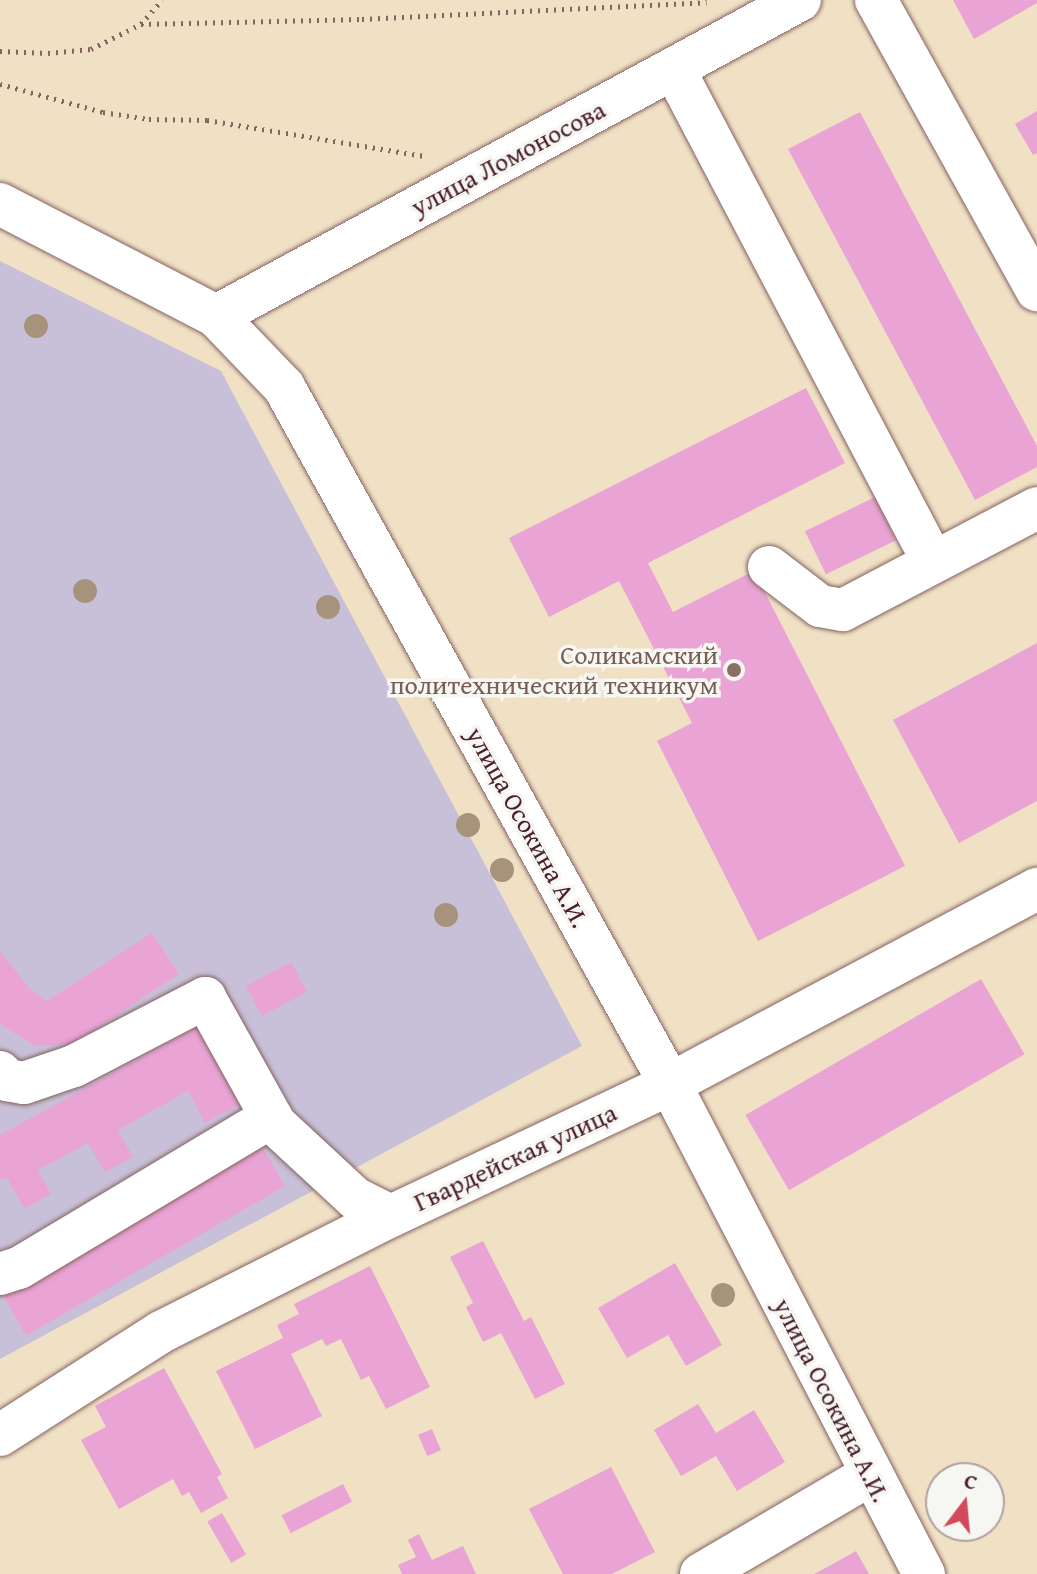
<!DOCTYPE html>
<html>
<head>
<meta charset="utf-8">
<style>
  body { margin:0 }
  #map { position:relative; width:1037px; height:1574px; overflow:hidden; background:#f0e1c5; font-family:"Gentium Book Plus",serif }
  div>[style] { position:absolute }
  .industrial>* { inset:0; background:#c8c0d8 }
  .building>* { inset:0; background:#e9a3d4; transform-origin:0 0 }
  .path>* { height:5px; margin-top:-2.5px; transform-origin:0; background:repeating-linear-gradient(90deg,#846361 0 2px,transparent 0 8px) }
  .roads { filter:drop-shadow(0 0 2px #846361) drop-shadow(0 0 2px #846361) }
  .minor>* { height:42px; margin:-21px; padding:0 21px; transform-origin:21px; border-radius:21px; background:#fff }
  .trees>* { width:24px; height:24px; margin:-12px; border-radius:50%; background:#a7937c }
  .dots>* { width:22px; height:22px; translate:-50% -50%; box-sizing:border-box; border:4px solid #f6f6f2; border-radius:50% }
  span { translate:-50% -50%; white-space:nowrap; text-align:center; line-height:1.15; -webkit-text-stroke:7px #f6f6f2; paint-order:stroke }
  .street-label { font-size:26px; color:#4a1f2b }
  .education-label { font-size:26px; color:#785e54 }
  .right { translate:-100% -50%; text-align:right }
  .north { position:absolute; left:925px; top:1462px; width:80px; height:80px; box-sizing:border-box; background:#f6f6f2; border:2px solid #b1a0a2; border-radius:50%; rotate:16deg; font-size:22px; font-weight:700; line-height:32px; text-align:center; color:#4a1f2b }
  .north::after { content:''; display:block; margin:auto; width:28px; height:36px; background:#d1495b; clip-path:polygon(50% 0,100% 100%,50% 72%,0 100%) }
</style>
</head>
<body>
<div id="map">
  <div class="industrial">
    <div style="clip-path:polygon(0 261px,221px 371px,582px 1046px,0 1359px)"></div>
  </div>
  <div class="building">
    <div style="clip-path:polygon(953px 0,1037px 0,1037px 3px,974px 39px)"></div>
    <div style="clip-path:polygon(1037px 111px,1037px 153px,1033px 155px,1015px 124px)"></div>
    <div style="clip-path:polygon(860px 112px,1037px 446px,1037px 467px,975px 500px,788px 149px)"></div>
    <div style="clip-path:polygon(806px 388px,845px 463px,648px 563px,673px 612px,754px 571px,905px 866px,758px 941px,657px 741px,692px 723px,619px 581px,549px 617px,509px 538px)"></div>
    <div style="left:875px;top:497px;width:48px;height:78px;rotate:64deg"></div>
    <div style="clip-path:polygon(1037px 643px,1037px 801px,959px 843px,893px 720px)"></div>
    <div style="clip-path:polygon(152px 933px,179px 974px,74px 1043px,35px 1046px,0 1024px,0 951px,30px 989px,47px 1001px)"></div>
    <div style="left:291px;top:962px;width:34px;height:51px;rotate:62deg"></div>
    <div style="left:981px;top:979px;width:87px;height:272px;rotate:60deg"></div>
    <div style="clip-path:polygon(201px 1025px,244px 1102px,205px 1123px,188px 1091px,118px 1130px,133px 1157px,105px 1172px,88px 1143px,38px 1170px,51px 1194px,24px 1209px,7px 1178px,0 1180px,0 1135px)"></div>
    <div style="left:259px;top:1141px;width:52px;height:299px;rotate:60deg"></div>
    <div style="clip-path:polygon(483px 1241px,524px 1321px,531px 1317px,565px 1384px,535px 1399px,501px 1333px,483px 1342px,466px 1307px,473px 1303px,450px 1257px)"></div>
    <div style="clip-path:polygon(675px 1263px,722px 1345px,686px 1366px,668px 1335px,627px 1358px,598px 1308px)"></div>
    <div style="clip-path:polygon(370px 1266px,430px 1387px,386px 1409px,369px 1376px,361px 1380px,341px 1339px,326px 1346px,322px 1339px,291px 1354px,322px 1416px,255px 1449px,216px 1371px,283px 1338px,277px 1325px,299px 1314px,294px 1304px)"></div>
    <div style="clip-path:polygon(164px 1368px,222px 1474px,217px 1477px,228px 1498px,201px 1513px,189px 1492px,182px 1496px,173px 1479px,119px 1509px,81px 1440px,106px 1427px,95px 1406px)"></div>
    <div style="clip-path:polygon(698px 1404px,716px 1433px,754px 1410px,785px 1462px,737px 1491px,716px 1456px,681px 1476px,654px 1430px)"></div>
    <div style="left:432px;top:1429px;width:23px;height:15px;rotate:67deg"></div>
    <div style="clip-path:polygon(611px 1467px,655px 1552px,612px 1574px,563px 1574px,529px 1509px)"></div>
    <div style="left:343px;top:1484px;width:20px;height:69px;rotate:63deg"></div>
    <div style="left:222px;top:1513px;width:48px;height:17px;rotate:60deg"></div>
    <div style="clip-path:polygon(419px 1534px,432px 1560px,463px 1546px,476px 1574px,402px 1574px,398px 1565px,416px 1557px,408px 1540px)"></div>
    <div style="clip-path:polygon(856px 1551px,869px 1574px,814px 1574px,831px 1565px)"></div>
  </div>
  <div class="path">
    <div style="left:141px;top:24px;width:221px;rotate:-1.3deg"></div>
    <div style="left:362px;top:19px;width:345px;rotate:-2.8deg"></div>
    <div style="left:0;top:51px;width:48px;rotate:2.4deg"></div>
    <div style="left:48px;top:53px;width:43px;rotate:-5.3deg"></div>
    <div style="left:91px;top:49px;width:56px;rotate:-26.6deg"></div>
    <div style="left:141px;top:24px;width:32px;rotate:-49deg"></div>
    <div style="left:0;top:84px;width:107px;rotate:15.2deg"></div>
    <div style="left:103px;top:112px;width:47px;rotate:8.7deg"></div>
    <div style="left:149px;top:119px;width:58px;rotate:1deg"></div>
    <div style="left:207px;top:120px;width:220px;rotate:9.4deg"></div>
  </div>
  <div class="roads">
    <div class="minor">
      <div style="left:876px;top:0;width:332px;rotate:61deg"></div>
      <div style="left:674px;top:69px;width:557px;rotate:62.28deg"></div>
      <div style="left:0;top:204px;width:243px;rotate:27.4deg"></div>
      <div style="left:216px;top:316px;width:98px;rotate:46.2deg"></div>
      <div style="left:284px;top:387px;width:797px;rotate:61.02deg"></div>
      <div style="left:670px;top:1084px;width:552px;rotate:62.6deg"></div>
      <div style="left:216px;top:316px;width:664px;rotate:-28.42deg"></div>
      <div style="left:769px;top:567px;width:64px;rotate:37.4deg"></div>
      <div style="left:820px;top:606px;width:23px;rotate:10deg"></div>
      <div style="left:843px;top:610px;width:219px;rotate:-27.7deg"></div>
      <div style="left:0;top:1072px;width:11px;rotate:49deg"></div>
      <div style="left:7px;top:1080px;width:17px;rotate:10deg"></div>
      <div style="left:24px;top:1083px;width:53px;rotate:-18.8deg"></div>
      <div style="left:74px;top:1066px;width:148px;rotate:-27.4deg"></div>
      <div style="left:205px;top:998px;width:144px;rotate:60.9deg"></div>
      <div style="left:275px;top:1124px;width:109px;rotate:42.8deg"></div>
      <div style="left:355px;top:1198px;width:40px;rotate:26.6deg"></div>
      <div style="left:0;top:1274px;width:20px;rotate:-18deg"></div>
      <div style="left:19px;top:1268px;width:294px;rotate:-30.9deg"></div>
      <div style="left:0;top:1435px;width:191px;rotate:-32.6deg"></div>
      <div style="left:161px;top:1332px;width:258px;rotate:-26.8deg"></div>
      <div style="left:391px;top:1216px;width:309px;rotate:-25.3deg"></div>
      <div style="left:670px;top:1084px;width:416px;rotate:-28deg"></div>
      <div style="left:701px;top:1574px;width:196px;rotate:-30.4deg"></div>
    </div>
  </div>
  <div class="trees">
    <div style="left:36px;top:326px"></div>
    <div style="left:85px;top:591px"></div>
    <div style="left:328px;top:607px"></div>
    <div style="left:468px;top:825px"></div>
    <div style="left:502px;top:870px"></div>
    <div style="left:446px;top:915px"></div>
    <div style="left:723px;top:1295px"></div>
  </div>
  <div class="dots">
    <div style="left:734px;top:670px;background:#8d6e63"></div>
  </div>
  <div class="street-label">
    <span style="left:508px;top:158px;rotate:-28deg">улица Ломоносова</span>
    <span style="left:528px;top:827px;rotate:61deg">улица Осокина А.И.</span>
    <span style="left:515px;top:1157px;rotate:-25deg">Гвардейская улица</span>
    <span style="left:832px;top:1400px;rotate:63deg">улица Осокина А.И.</span>
  </div>
  <div class="education-label">
    <span class="right" style="left:718px;top:670px">Соликамский<br>политехнический техникум</span>
  </div>
  <div class="north">С</div>
</div>
</body>
</html>
